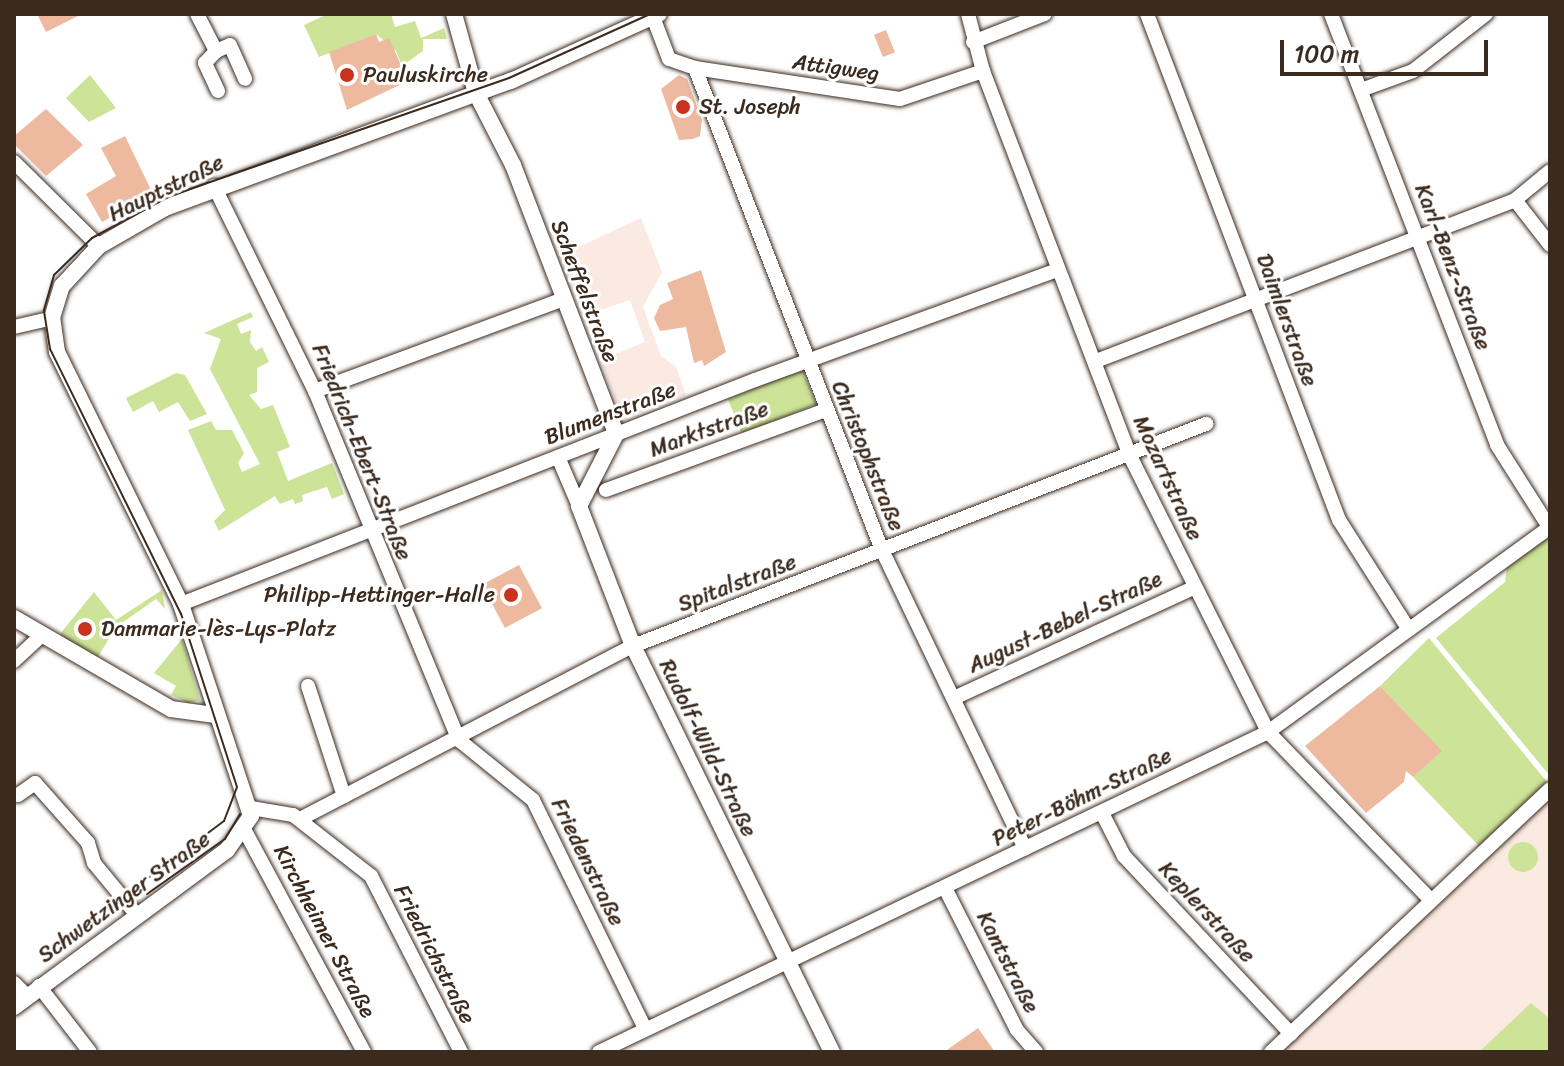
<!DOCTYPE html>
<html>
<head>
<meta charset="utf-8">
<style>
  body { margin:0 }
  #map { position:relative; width:1564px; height:1066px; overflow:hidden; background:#fff; font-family:Sriracha,sans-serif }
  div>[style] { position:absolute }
  .built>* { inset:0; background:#faeae2 }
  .green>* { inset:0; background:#cce398; transform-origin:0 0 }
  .round { border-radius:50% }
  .building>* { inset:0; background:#edba9f; transform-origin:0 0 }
  .roads { filter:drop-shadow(0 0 2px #3b2a1e) drop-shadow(0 0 2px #3b2a1e) }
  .minor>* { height:14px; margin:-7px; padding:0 7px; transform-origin:7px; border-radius:7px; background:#fff }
  .tertiary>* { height:16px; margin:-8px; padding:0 8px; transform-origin:8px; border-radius:8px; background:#fff }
  .tram>* { height:2px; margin:-1px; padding:0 1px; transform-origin:1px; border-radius:1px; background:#3b2a1e }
  .dots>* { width:22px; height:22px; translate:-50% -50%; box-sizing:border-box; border:4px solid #fff; border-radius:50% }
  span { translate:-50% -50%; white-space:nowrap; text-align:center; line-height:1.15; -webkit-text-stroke:6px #fff; paint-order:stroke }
  .street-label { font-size:22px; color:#3b2a1e }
  .poi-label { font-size:22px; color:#3b2a1e }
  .left { translate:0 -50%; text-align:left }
  .right { translate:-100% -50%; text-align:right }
  .frame { position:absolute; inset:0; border:16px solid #3b2a1e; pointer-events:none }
  .scale { position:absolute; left:1280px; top:40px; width:208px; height:36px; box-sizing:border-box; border:4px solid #3b2a1e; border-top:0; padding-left:10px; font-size:24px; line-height:28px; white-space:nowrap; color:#3b2a1e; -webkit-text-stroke:6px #fff; paint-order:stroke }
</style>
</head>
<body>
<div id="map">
  <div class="built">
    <div style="clip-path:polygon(641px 218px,662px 272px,643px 307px,661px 356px,676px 367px,686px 395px,623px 419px,600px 360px,645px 342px,630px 300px,587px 315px,559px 256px)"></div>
    <div style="clip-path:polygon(1550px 794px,1550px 1052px,1277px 1052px)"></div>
  </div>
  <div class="green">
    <div style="clip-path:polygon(328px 14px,391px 14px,395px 27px,415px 21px,421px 38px,444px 28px,447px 39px,423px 39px,423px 51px,402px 66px,396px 51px,376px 34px,319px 57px,304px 25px)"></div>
    <div style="clip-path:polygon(90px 75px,116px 108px,89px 122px,66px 98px)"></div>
    <div style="clip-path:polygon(251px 312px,253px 317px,237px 324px,241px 334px,251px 330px,250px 342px,256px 351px,262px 347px,269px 362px,257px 368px,257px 392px,249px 395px,261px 409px,273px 405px,290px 447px,277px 452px,288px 481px,332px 463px,344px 494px,332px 499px,327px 487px,302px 495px,303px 501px,295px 504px,293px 499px,280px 504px,275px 496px,219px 531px,214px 521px,225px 510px,188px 430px,211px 421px,216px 430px,232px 430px,244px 453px,238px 463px,242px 472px,260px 464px,210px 369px,221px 339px,204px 333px)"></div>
    <div style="left:802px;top:369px;width:38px;height:80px;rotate:68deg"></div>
    <div style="clip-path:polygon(176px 373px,185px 375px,207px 414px,190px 421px,178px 402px,159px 412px,153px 401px,133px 412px,126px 398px)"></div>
    <div style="clip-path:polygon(1550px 534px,1550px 776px,1436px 638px,1505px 582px,1507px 566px)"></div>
    <div style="clip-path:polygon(162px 590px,165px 609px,156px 599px,116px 627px,96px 660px,60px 634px,94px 592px,116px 620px)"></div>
    <div style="clip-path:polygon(1429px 638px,1547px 782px,1479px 846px,1413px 777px,1441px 751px,1380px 686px)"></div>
    <div style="clip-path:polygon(182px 639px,200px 700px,189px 703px,171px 695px,176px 686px,154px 673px)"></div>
    <div class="round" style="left:1508px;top:842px;width:30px;height:30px"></div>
    <div style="clip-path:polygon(1531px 1003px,1550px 1019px,1550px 1052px,1479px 1052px)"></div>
  </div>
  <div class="building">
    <div style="clip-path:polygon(37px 14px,82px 14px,46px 32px)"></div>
    <div style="left:886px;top:30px;width:24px;height:13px;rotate:68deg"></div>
    <div style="clip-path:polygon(376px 34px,379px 42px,389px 38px,408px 81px,347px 110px,329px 52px)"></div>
    <div style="clip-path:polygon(679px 75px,687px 79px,702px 120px,700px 136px,693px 139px,679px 140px,661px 89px)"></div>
    <div style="clip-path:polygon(46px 109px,83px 145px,46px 176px,14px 144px,14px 136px)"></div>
    <div style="clip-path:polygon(125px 136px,153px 194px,102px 222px,86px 194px,116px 176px,101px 148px)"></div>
    <div style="clip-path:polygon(701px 270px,726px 352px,704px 366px,702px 360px,694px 363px,686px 327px,660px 331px,654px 318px,660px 305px,673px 299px,667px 283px)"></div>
    <div style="left:519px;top:565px;width:49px;height:42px;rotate:62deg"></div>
    <div style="clip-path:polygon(1380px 686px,1442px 751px,1413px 777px,1406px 771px,1404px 782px,1366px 813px,1305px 746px)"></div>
    <div style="clip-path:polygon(978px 1028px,995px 1052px,944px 1052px)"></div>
  </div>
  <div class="roads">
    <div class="minor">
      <div style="left:197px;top:14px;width:42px;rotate:62.8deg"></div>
      <div style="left:968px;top:14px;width:59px;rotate:75.3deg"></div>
      <div style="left:983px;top:71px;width:410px;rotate:69.1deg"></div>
      <div style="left:1129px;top:454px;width:311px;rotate:63.4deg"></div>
      <div style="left:1268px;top:732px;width:234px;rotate:45.9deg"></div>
      <div style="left:1147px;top:14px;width:541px;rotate:69.22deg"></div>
      <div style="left:1339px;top:520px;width:130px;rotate:57.5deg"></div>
      <div style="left:1331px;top:14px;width:462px;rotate:68.9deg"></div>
      <div style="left:1497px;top:445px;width:97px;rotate:57.6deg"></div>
      <div style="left:653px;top:17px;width:45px;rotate:69.1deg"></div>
      <div style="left:669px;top:59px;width:28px;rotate:19deg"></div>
      <div style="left:695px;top:68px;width:207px;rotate:8.6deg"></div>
      <div style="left:900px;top:99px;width:88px;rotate:-18.6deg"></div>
      <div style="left:973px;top:42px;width:77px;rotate:-21.3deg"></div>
      <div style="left:695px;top:68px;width:517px;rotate:68.8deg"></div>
      <div style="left:882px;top:550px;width:331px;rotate:64.4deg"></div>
      <div style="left:1361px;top:90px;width:55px;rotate:-20.1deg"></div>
      <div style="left:1413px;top:71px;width:93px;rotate:-38deg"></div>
      <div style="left:218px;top:91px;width:31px;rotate:-115deg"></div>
      <div style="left:205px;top:63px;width:16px;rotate:-47deg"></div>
      <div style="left:216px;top:51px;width:15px;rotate:-23deg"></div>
      <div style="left:230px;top:45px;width:37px;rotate:66deg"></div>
      <div style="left:14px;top:162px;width:120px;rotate:44.7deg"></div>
      <div style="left:214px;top:186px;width:229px;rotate:63.8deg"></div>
      <div style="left:315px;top:391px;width:378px;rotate:67.6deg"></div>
      <div style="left:1515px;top:200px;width:57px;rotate:52.1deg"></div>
      <div style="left:14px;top:327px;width:39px;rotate:-13deg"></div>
      <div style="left:1096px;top:361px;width:449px;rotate:-21deg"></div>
      <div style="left:1515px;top:200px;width:45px;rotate:-39.6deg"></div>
      <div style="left:315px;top:391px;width:265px;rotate:-20.3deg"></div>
      <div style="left:558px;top:457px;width:53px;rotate:66.8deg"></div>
      <div style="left:606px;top:490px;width:234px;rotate:-20deg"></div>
      <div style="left:181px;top:604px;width:616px;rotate:-21.32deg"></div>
      <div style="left:755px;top:380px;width:322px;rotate:-20deg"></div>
      <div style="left:14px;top:661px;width:35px;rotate:-43deg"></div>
      <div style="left:308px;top:686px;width:116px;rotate:71.9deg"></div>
      <div style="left:954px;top:698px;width:265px;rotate:-24.7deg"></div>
      <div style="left:459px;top:740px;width:95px;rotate:39deg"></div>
      <div style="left:533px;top:800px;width:255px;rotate:63.9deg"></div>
      <div style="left:18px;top:795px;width:21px;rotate:-35deg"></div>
      <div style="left:35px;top:783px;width:80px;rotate:48.5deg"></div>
      <div style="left:88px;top:843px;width:21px;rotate:73deg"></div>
      <div style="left:94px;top:863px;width:66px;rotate:50.5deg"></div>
      <div style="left:251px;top:808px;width:43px;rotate:9.5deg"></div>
      <div style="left:293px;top:815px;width:99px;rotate:38deg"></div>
      <div style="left:371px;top:876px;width:198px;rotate:62.9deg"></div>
      <div style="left:1102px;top:813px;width:48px;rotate:62.9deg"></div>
      <div style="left:1124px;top:856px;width:244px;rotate:46.8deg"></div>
      <div style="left:300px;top:819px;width:375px;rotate:-27.5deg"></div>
      <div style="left:633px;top:646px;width:615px;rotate:-21.18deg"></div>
      <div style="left:245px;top:831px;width:251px;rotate:61.7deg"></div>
      <div style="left:945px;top:888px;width:159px;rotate:63.1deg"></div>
      <div style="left:1017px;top:1030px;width:29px;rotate:49deg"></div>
      <div style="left:14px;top:983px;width:18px;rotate:45deg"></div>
      <div style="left:39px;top:986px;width:83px;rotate:52.3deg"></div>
      <div style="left:599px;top:1052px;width:742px;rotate:-25.56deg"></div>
      <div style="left:1268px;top:732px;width:349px;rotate:-36deg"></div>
      <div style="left:1271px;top:1052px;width:383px;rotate:-43.3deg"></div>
    </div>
    <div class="tertiary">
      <div style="left:454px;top:14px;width:82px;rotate:74.4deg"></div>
      <div style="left:476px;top:93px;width:81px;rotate:62.8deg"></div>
      <div style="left:513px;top:165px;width:288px;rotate:69deg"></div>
      <div style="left:616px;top:434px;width:81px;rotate:117.2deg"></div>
      <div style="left:579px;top:506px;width:150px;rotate:68.9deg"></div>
      <div style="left:633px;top:646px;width:452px;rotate:63.9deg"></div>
      <div style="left:14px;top:618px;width:181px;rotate:30.1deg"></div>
      <div style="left:171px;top:709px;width:43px;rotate:7.9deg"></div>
      <div style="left:14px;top:1007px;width:265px;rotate:-36.4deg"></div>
      <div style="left:227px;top:850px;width:42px;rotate:-54.8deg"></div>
      <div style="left:251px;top:816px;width:223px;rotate:-108.3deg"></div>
      <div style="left:181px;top:604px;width:281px;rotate:-116.2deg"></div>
      <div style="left:57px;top:352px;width:34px;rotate:-98deg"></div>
      <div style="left:52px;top:318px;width:34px;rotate:-73deg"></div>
      <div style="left:62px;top:286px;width:54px;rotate:-47.2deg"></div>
      <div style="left:99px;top:246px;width:76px;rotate:-29.9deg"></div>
      <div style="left:165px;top:208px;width:369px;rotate:-20.2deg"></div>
      <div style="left:511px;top:81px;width:162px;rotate:-24.4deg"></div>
    </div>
  </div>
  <div class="tram">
    <div style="left:140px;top:884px;width:105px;rotate:-36.9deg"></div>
    <div style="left:224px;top:821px;width:36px;rotate:-69deg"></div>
    <div style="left:237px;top:787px;width:182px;rotate:-107.9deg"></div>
    <div style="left:181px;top:614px;width:296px;rotate:-116.3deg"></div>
    <div style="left:50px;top:349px;width:39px;rotate:-99deg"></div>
    <div style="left:44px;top:310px;width:36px;rotate:-74deg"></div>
    <div style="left:54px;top:275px;width:53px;rotate:-44.2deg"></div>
    <div style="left:92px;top:238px;width:89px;rotate:-28.3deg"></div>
    <div style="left:170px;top:196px;width:359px;rotate:-19.2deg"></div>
    <div style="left:509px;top:78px;width:155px;rotate:-24.4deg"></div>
    <div style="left:147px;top:894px;width:95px;rotate:-35.2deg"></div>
    <div style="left:225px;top:839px;width:29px;rotate:-59deg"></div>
  </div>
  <div class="dots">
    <div style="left:347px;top:75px;background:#c8321e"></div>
    <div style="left:683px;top:107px;background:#c8321e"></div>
    <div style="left:511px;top:595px;background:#c8321e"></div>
    <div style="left:85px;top:629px;background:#c8321e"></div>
  </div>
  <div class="street-label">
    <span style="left:836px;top:67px;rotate:8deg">Attigweg</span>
    <span style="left:166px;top:188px;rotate:-26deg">Hauptstraße</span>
    <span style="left:1453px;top:267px;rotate:69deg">Karl-Benz-Straße</span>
    <span style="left:585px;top:291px;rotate:69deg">Scheffelstraße</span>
    <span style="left:1287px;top:320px;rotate:70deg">Daimlerstraße</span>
    <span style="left:610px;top:413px;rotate:-21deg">Blumenstraße</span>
    <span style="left:709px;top:429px;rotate:-20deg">Marktstraße</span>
    <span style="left:362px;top:452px;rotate:68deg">Friedrich-Ebert-Straße</span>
    <span style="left:868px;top:456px;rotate:68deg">Christophstraße</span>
    <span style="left:1168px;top:478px;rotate:65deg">Mozartstraße</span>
    <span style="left:737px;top:583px;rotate:-21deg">Spitalstraße</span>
    <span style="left:1065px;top:622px;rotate:-25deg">August-Bebel-Straße</span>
    <span style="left:708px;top:748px;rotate:64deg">Rudolf-Wild-Straße</span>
    <span style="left:1082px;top:797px;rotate:-26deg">Peter-Böhm-Straße</span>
    <span style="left:588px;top:862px;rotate:64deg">Friedenstraße</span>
    <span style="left:124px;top:897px;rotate:-36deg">Schwetzinger Straße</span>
    <span style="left:1207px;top:912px;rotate:47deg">Keplerstraße</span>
    <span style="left:325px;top:931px;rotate:62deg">Kirchheimer Straße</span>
    <span style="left:435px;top:954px;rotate:63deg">Friedrichstraße</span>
    <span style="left:1008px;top:962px;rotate:63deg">Kantstraße</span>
  </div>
  <div class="poi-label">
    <span class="left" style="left:363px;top:75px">Pauluskirche</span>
    <span class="left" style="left:699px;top:107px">St. Joseph</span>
    <span class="right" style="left:495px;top:595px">Philipp-Hettinger-Halle</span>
    <span class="left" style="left:101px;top:629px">Dammarie-lès-Lys-Platz</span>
  </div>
  <div class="frame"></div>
  <div class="scale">100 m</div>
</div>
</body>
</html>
